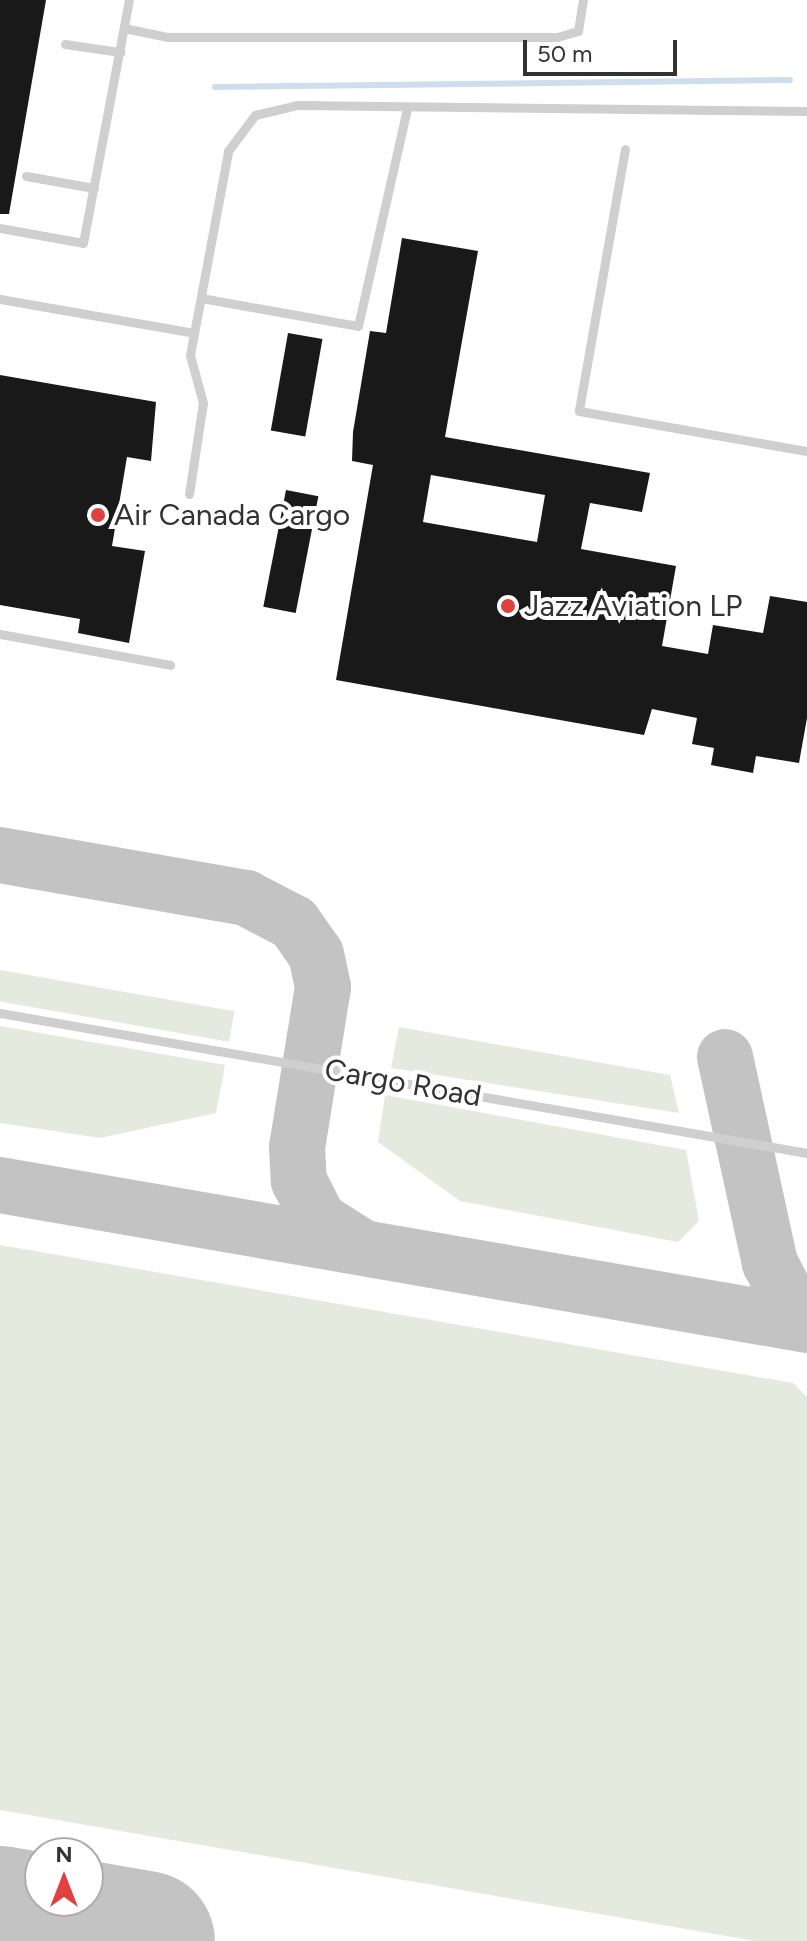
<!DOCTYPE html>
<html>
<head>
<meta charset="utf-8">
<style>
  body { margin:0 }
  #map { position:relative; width:807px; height:1941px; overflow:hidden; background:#fff; font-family:Figtree,sans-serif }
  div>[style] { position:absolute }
  .green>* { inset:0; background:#e4eade; transform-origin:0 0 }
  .stream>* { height:6px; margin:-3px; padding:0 3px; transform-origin:3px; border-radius:3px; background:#cfdeec }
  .taxiway>* { height:56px; margin:-28px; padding:0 28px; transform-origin:28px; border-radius:28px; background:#c3c3c3 }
  .runway>* { height:140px; margin:-70px; padding:0 70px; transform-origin:70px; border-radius:70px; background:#c3c3c3 }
  .building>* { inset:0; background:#191919; transform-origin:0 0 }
  .service>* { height:9px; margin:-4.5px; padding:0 4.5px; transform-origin:4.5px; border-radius:4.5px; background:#cfcfcf }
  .dots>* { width:22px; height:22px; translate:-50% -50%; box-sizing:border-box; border:4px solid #fff; border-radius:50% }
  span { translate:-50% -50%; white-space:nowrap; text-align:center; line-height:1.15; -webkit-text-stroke:8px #fff; paint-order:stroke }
  .poi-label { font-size:30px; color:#323232 }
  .left { translate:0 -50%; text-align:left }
  .street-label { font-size:30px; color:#323232 }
  .north { position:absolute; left:24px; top:1837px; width:80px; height:80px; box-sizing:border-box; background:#fff; border:2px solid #adadad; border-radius:50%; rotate:0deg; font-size:22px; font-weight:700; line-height:32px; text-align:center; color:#323232 }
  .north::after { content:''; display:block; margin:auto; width:28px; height:36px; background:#de413f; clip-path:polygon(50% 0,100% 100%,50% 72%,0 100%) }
  .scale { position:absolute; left:523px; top:40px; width:154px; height:36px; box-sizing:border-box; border:4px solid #323232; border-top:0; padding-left:10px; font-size:24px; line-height:28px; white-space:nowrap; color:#323232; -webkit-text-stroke:6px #fff; paint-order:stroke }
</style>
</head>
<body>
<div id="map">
  <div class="green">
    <div style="left:0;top:970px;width:238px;height:31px;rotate:10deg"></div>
    <div style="clip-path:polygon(0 1026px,225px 1065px,216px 1113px,100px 1138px,0 1123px)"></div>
    <div style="clip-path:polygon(399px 1027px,670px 1075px,679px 1113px,391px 1068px)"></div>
    <div style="clip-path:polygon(385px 1095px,686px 1150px,699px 1221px,678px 1242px,460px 1201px,378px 1142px)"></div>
    <div style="clip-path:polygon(0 1245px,793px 1383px,807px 1397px,807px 1941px,755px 1941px,0 1810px)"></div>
  </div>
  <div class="stream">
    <div style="left:215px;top:87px;width:575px;rotate:-0.7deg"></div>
  </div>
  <div class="taxiway">
    <div style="left:0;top:855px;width:250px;rotate:9.9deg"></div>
    <div style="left:246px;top:898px;width:54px;rotate:27.5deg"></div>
    <div style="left:294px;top:923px;width:38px;rotate:55deg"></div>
    <div style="left:316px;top:954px;width:34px;rotate:78deg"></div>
    <div style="left:323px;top:987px;width:162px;rotate:99.2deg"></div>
    <div style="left:297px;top:1147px;width:34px;rotate:87deg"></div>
    <div style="left:299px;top:1181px;width:44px;rotate:62.9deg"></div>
    <div style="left:319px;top:1220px;width:49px;rotate:32.4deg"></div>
    <div style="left:725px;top:1057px;width:211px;rotate:77.7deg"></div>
    <div style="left:770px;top:1263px;width:31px;rotate:63deg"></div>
    <div style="left:784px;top:1291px;width:32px;rotate:44deg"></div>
    <div style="left:0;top:1185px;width:819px;rotate:9.84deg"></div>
    <div style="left:0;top:1918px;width:23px;rotate:5deg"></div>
  </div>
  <div class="runway">
    <div style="left:0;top:1916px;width:147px;rotate:9.8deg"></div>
  </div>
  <div class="building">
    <div style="clip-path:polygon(0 0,46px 0,9px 214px,0 214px)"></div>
    <div style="clip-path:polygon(evenodd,402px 238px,478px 251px,445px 437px,650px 473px,642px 512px,590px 503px,581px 549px,676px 566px,662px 646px,708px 654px,713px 625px,763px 633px,770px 596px,807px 602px,807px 718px,799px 763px,756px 756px,753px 773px,711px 765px,714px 748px,692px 744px,697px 718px,652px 709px,644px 735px,336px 680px,373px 465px,352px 461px,353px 432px,370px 331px,386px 333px,402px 238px,431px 475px,545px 495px,537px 542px,423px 522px,431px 475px)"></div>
    <div style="left:288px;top:333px;width:35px;height:99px;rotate:10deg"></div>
    <div style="clip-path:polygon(0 375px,156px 402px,151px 461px,127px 457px,112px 546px,145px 551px,129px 643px,78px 633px,80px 619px,0 605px)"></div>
    <div style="left:286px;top:490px;width:33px;height:119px;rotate:11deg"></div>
  </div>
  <div class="service">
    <div style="left:124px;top:28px;width:45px;rotate:11.6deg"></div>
    <div style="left:168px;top:37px;width:389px"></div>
    <div style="left:557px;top:37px;width:22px;rotate:-16deg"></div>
    <div style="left:578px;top:31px;width:31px;rotate:-81deg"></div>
    <div style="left:65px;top:44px;width:56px;rotate:8.3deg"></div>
    <div style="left:625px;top:149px;width:266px;rotate:100deg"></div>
    <div style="left:579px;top:411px;width:231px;rotate:10deg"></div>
    <div style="left:26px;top:176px;width:69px;rotate:10deg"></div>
    <div style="left:0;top:228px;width:84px;rotate:10.2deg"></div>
    <div style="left:83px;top:243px;width:247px;rotate:-79.3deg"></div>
    <div style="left:201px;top:298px;width:159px;rotate:10.1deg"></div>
    <div style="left:358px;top:326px;width:223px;rotate:-77.3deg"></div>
    <div style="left:0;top:299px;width:197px;rotate:9.9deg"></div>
    <div style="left:189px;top:494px;width:92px;rotate:-81.3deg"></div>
    <div style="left:203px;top:403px;width:50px;rotate:-105.2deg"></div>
    <div style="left:190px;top:355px;width:208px;rotate:-79.4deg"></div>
    <div style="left:228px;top:151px;width:45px;rotate:-53.1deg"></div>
    <div style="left:255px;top:115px;width:43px;rotate:-13.4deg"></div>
    <div style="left:297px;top:105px;width:510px;rotate:0.67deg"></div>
    <div style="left:0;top:634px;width:173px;rotate:10.3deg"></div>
    <div style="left:0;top:1013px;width:819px;rotate:9.84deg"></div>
  </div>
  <div class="dots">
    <div style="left:98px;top:515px;background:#de413f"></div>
    <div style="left:508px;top:606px;background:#de413f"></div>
  </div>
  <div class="poi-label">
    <span class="left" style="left:114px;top:515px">Air Canada Cargo</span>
    <span class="left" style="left:524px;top:606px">Jazz Aviation LP</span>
  </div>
  <div class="street-label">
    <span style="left:403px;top:1083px;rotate:10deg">Cargo Road</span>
  </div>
  <div class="north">N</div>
  <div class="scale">50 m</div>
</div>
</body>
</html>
